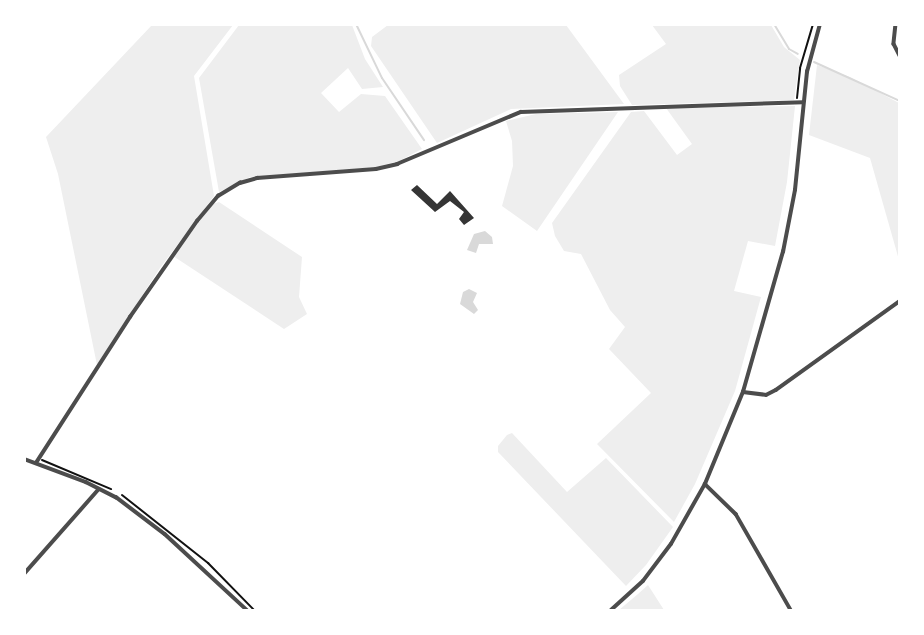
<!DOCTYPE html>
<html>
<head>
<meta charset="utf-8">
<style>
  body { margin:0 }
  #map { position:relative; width:924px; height:635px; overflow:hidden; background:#fff; font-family:"Public Sans",sans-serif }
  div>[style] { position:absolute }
  .green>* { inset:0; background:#eee }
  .water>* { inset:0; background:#d9d9d9 }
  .stream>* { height:2px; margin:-1px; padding:0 1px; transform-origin:1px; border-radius:1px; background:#d9d9d9 }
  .building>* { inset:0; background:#353535 }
  .path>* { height:2px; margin:-1px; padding:0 1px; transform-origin:1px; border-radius:1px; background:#111 }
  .minor>* { height:3.5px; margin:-1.75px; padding:0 1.75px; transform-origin:1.75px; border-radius:1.75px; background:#4c4c4c }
  .tertiary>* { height:3.5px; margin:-1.75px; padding:0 1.75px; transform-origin:1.75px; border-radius:1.75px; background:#4c4c4c }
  span { translate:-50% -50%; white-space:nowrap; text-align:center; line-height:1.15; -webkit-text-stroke:7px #fff; paint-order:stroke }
  .frame { position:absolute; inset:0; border:26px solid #fff; pointer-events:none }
</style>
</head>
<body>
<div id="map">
  <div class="green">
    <div style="clip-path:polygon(152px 25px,233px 25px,194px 76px,214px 196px,160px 268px,97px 365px,58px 174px,46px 137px)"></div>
    <div style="clip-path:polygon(239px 25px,352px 25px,365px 59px,383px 87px,362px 89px,348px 68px,321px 93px,339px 112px,361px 94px,385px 96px,422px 149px,399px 161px,376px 167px,250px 177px,219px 192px,199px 78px)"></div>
    <div style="clip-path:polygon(388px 25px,566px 25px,624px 104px,511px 109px,437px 143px,371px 46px,372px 37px)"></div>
    <div style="clip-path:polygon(652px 25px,771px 25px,784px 47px,800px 60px,794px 100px,632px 105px,620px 86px,619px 75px,666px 44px)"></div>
    <div style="clip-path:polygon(817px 65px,850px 77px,899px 103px,899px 260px,870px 158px,809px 135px)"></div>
    <div style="clip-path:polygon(795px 106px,787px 182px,775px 246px,748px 241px,734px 291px,761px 297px,735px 391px,695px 484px,674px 522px,597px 444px,651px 393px,609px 349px,625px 327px,610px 310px,581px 254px,564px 251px,555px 236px,552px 223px,631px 112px,644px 111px,677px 155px,692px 144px,666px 108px)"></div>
    <div style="clip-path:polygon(618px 112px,537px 231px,502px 206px,513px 166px,512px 141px,506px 121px,536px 114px)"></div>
    <div style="clip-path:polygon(219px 202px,302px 257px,299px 297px,307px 314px,284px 329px,173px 256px,213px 204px)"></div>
    <div style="clip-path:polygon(512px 433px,567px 492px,606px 458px,673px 527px,646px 565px,626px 586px,498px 452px,498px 446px,507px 435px)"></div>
    <div style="clip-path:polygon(648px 585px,664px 610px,619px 610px,638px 594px)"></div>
  </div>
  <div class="water">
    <div style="clip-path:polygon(485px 231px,492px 237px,493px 244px,479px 244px,476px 253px,467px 250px,474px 234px)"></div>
    <div style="clip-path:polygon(469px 289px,477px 293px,473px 302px,478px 310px,474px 314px,460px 304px,463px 292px)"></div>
  </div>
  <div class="stream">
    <div style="left:356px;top:24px;width:60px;rotate:64.3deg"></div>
    <div style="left:382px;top:78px;width:75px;rotate:55.9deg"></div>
    <div style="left:774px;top:24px;width:29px;rotate:59deg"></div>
    <div style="left:789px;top:49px;width:10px;rotate:29deg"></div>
    <div style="left:814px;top:62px;width:94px;rotate:24.4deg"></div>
  </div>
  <div class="building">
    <div style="clip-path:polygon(417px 185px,437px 204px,450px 191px,474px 218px,464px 225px,459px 219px,464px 212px,450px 201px,435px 212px,411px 190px)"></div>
  </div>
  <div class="path">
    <div style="left:797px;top:98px;width:30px;rotate:-84deg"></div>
    <div style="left:800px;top:68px;width:46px;rotate:-73.5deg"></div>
    <div style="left:42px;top:460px;width:75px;rotate:22.8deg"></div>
    <div style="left:122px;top:495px;width:110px;rotate:38.3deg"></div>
    <div style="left:208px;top:563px;width:66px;rotate:45.6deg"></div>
  </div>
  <div class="minor">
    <div style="left:896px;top:24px;width:20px;rotate:96deg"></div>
    <div style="left:894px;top:44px;width:13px;rotate:63deg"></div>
    <div style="left:743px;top:392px;width:23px;rotate:7deg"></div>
    <div style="left:766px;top:395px;width:11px;rotate:-27deg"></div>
    <div style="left:776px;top:390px;width:153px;rotate:-35.7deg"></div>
    <div style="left:36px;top:463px;width:174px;rotate:-57.2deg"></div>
    <div style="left:130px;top:317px;width:117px;rotate:-55.1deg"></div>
    <div style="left:197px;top:221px;width:33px;rotate:-50deg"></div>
    <div style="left:218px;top:196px;width:26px;rotate:-31deg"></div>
    <div style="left:240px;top:183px;width:18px;rotate:-16deg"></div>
    <div style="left:257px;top:178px;width:119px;rotate:-4.3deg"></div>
    <div style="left:376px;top:169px;width:22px;rotate:-13deg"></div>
    <div style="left:397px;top:164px;width:134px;rotate:-22.8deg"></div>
    <div style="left:521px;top:112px;width:282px;rotate:-2deg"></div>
    <div style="left:705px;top:484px;width:43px;rotate:44.1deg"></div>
    <div style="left:736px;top:514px;width:111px;rotate:60.2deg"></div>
    <div style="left:24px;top:574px;width:113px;rotate:-48.6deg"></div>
  </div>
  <div class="tertiary">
    <div style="left:24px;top:459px;width:66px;rotate:20.4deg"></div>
    <div style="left:86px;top:482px;width:34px;rotate:27deg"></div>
    <div style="left:116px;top:497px;width:61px;rotate:37.1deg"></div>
    <div style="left:165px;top:534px;width:112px;rotate:42.8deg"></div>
    <div style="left:611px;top:610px;width:43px;rotate:-42.2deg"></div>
    <div style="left:643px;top:581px;width:46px;rotate:-52.9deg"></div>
    <div style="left:671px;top:544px;width:69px;rotate:-60.5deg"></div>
    <div style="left:705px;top:484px;width:100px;rotate:-67.6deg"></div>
    <div style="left:743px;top:392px;width:146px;rotate:-74.1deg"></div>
    <div style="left:783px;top:252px;width:63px;rotate:-79deg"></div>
    <div style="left:795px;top:190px;width:119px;rotate:-84.2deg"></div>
    <div style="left:807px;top:72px;width:50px;rotate:-74.8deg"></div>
  </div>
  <div class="frame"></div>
</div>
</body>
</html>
